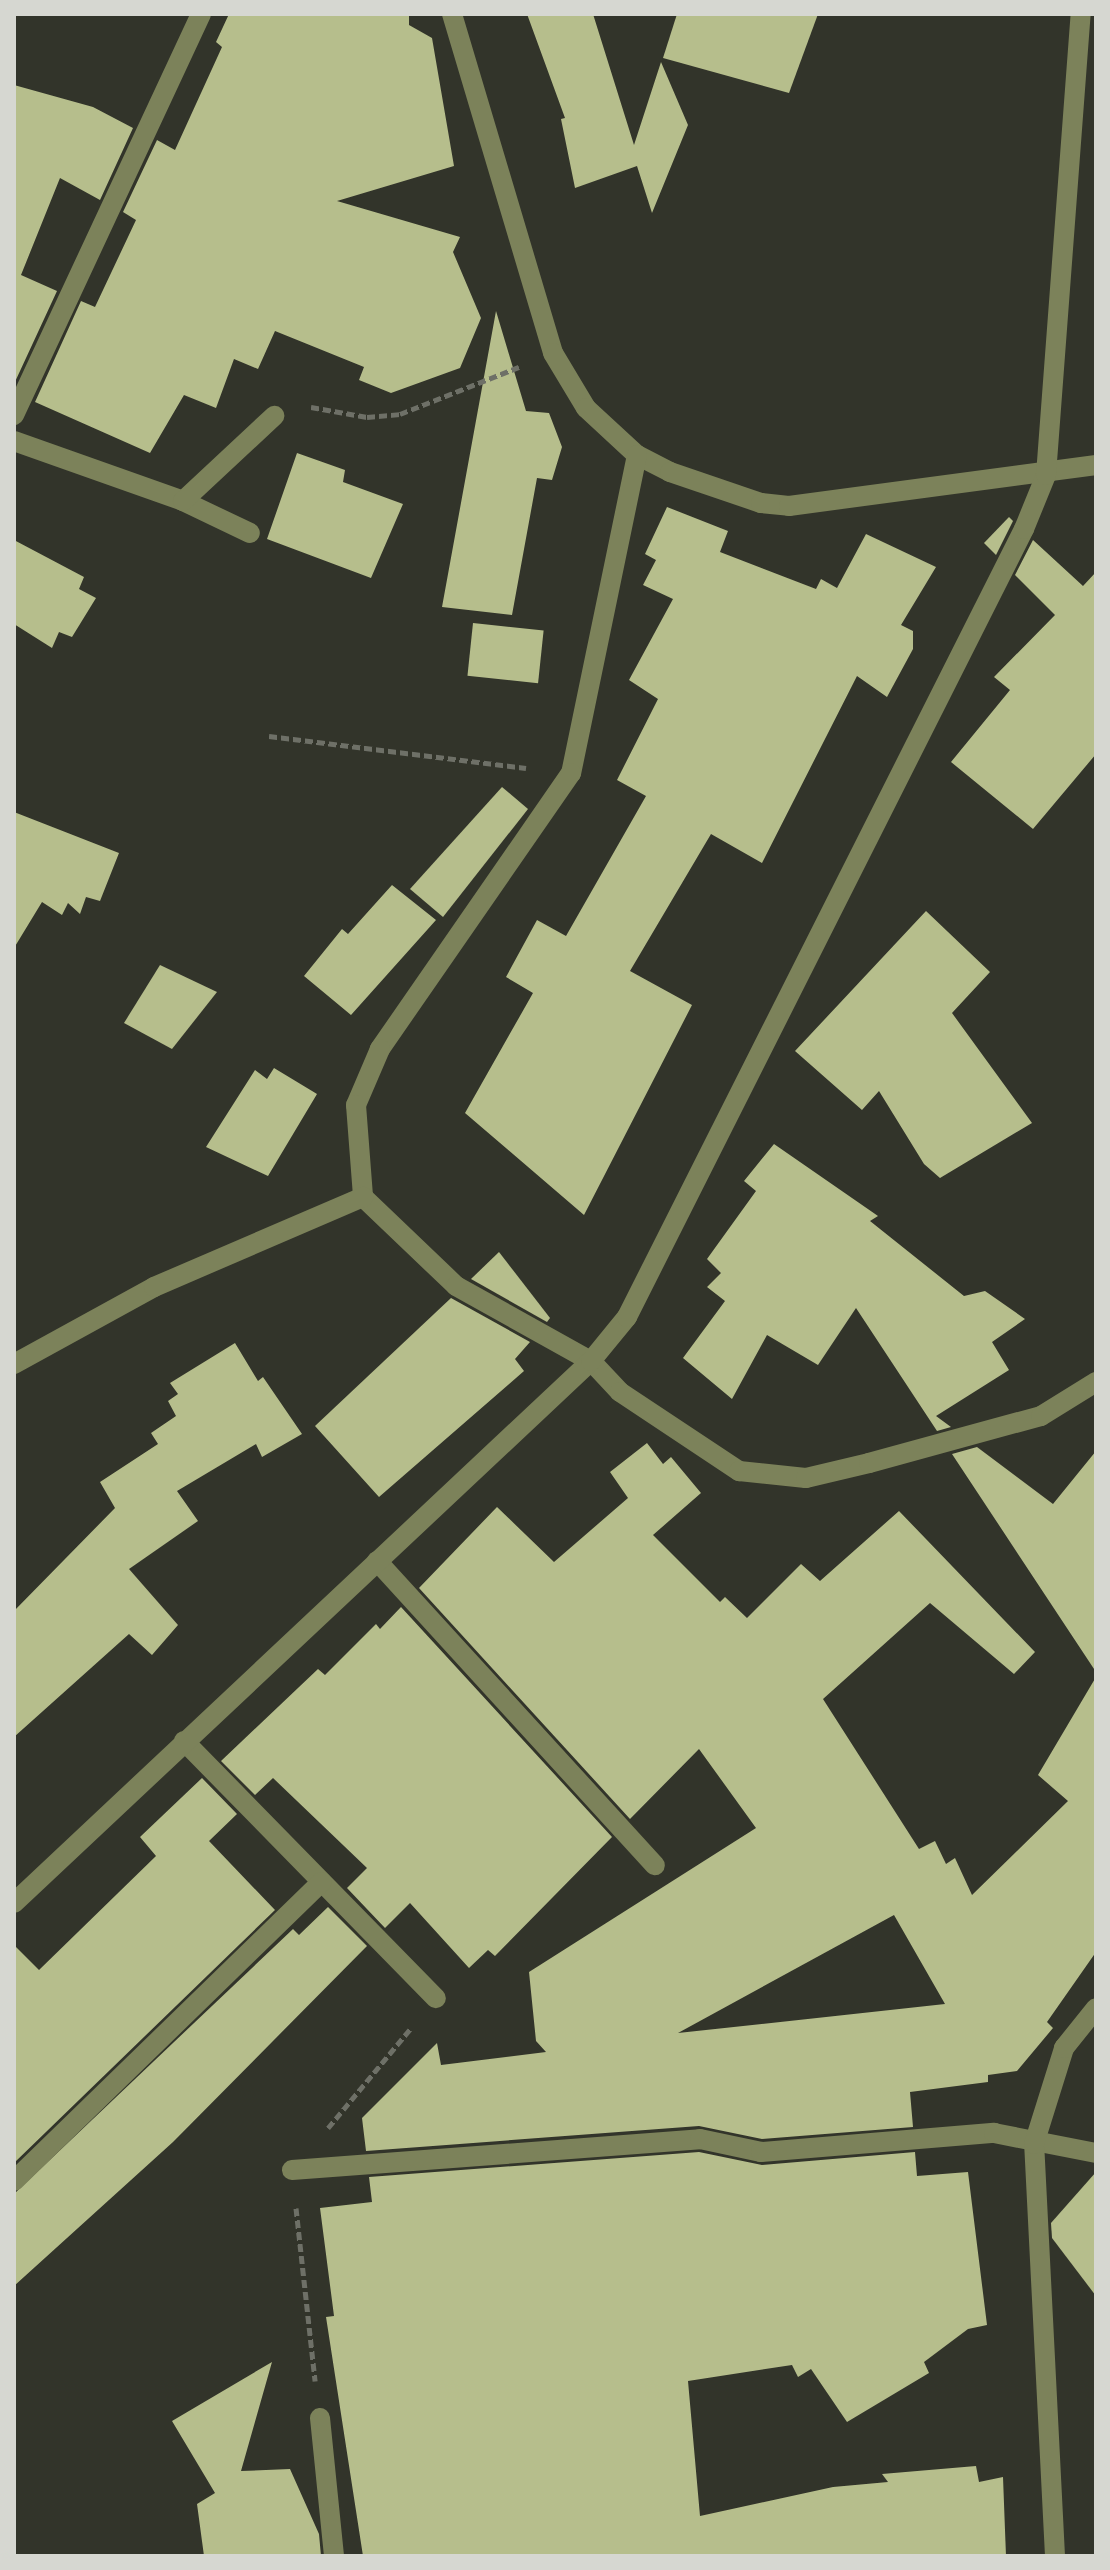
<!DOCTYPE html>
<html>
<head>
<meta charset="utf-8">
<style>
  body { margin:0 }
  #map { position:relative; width:1110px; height:2570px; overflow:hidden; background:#32342a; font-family:"PT Sans Narrow",sans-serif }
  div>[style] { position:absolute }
  .building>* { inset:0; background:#b6be8c; transform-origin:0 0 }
  .path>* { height:5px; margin-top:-2.5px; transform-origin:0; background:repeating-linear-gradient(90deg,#6e7067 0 8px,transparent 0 12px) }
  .minor>* { height:20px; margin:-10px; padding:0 10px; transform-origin:10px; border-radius:10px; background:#7c825a }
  span { translate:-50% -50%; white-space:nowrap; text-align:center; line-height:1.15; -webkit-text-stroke:8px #32342a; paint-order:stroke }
  .frame { position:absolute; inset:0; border:16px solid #d6d7d1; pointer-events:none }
</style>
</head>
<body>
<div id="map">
  <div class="building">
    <div style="clip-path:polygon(229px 14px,409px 14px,409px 25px,432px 38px,454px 166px,337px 201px,460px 237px,453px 252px,481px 318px,460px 368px,391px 393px,359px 380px,364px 367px,275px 331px,258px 369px,234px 359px,216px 408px,184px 395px,150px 453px,35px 402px,81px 301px,95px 307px,136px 220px,123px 212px,157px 140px,175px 150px,222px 47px,216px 42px)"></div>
    <div style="clip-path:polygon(527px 14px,593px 14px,634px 145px,661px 62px,688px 125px,652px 213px,637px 166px,575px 188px,561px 119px,565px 118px)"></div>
    <div style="clip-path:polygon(677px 14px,818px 14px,789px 93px,663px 58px)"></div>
    <div style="clip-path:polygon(14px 85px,93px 107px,133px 128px,100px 200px,60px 178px,21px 275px,57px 291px,14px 384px)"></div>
    <div style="clip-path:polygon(496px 311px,526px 411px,549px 413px,562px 447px,552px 480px,537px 478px,512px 615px,442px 607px)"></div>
    <div style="clip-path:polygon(297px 453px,345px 470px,343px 482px,403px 504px,371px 578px,267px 539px)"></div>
    <div style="clip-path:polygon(667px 507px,728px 531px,720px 552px,816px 589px,821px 579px,837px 588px,866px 534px,936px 567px,901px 625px,913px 631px,913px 649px,887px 697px,857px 676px,762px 863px,711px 834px,630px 971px,692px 1005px,584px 1215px,465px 1113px,533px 993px,506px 977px,537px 920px,566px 936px,646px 796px,617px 780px,658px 699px,629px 680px,673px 599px,643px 585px,656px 560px,645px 554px)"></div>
    <div style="clip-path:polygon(1009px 517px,1013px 521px,996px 555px,984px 543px)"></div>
    <div style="clip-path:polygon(14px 540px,84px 577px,79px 589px,96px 598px,72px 637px,59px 632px,52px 648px,14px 624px)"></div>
    <div style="clip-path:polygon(1033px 540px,1083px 586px,1096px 572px,1096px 754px,1033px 829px,951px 762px,1010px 690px,994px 677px,1055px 615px,1015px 575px)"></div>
    <div style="left:473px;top:623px;width:71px;height:53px;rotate:6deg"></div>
    <div style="clip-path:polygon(502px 787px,528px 809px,443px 917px,410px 889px)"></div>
    <div style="clip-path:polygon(14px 812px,119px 853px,100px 901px,86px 897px,80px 914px,68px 903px,62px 915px,42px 902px,14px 948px)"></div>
    <div style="clip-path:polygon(392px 885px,436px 920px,351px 1015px,304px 976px,342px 929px,348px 934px)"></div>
    <div style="clip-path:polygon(926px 911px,990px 972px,952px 1013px,1032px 1123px,940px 1178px,924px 1164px,879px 1091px,862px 1110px,795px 1051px)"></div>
    <div style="clip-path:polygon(160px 965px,217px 992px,172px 1049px,124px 1023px)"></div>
    <div style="clip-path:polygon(274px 1068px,317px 1094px,268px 1176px,206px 1147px,255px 1070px,267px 1079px)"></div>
    <div style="clip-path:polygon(774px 1144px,878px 1216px,870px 1221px,964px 1296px,985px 1291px,1025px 1319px,992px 1342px,1009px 1370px,936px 1416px,951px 1427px,937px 1431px,856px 1308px,818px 1365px,767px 1335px,732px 1399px,683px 1358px,725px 1301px,707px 1287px,721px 1273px,707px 1259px,756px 1191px,744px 1181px)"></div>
    <div style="clip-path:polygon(499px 1252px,550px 1318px,547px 1322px,471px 1279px)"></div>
    <div style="clip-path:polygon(451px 1298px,530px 1342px,515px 1359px,524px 1371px,379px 1497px,315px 1426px)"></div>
    <div style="clip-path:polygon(235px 1343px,258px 1381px,263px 1377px,302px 1434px,262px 1457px,256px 1444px,177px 1491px,198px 1521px,129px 1569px,178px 1625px,152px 1655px,129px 1634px,14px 1737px,14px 1611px,115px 1508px,100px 1482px,158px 1444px,151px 1433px,176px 1416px,168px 1401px,178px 1394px,170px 1383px)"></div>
    <div style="clip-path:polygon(evenodd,647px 1443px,663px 1464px,671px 1457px,701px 1493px,653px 1535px,720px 1602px,725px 1597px,747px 1618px,801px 1564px,820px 1581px,899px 1511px,1035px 1652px,1014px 1674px,930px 1603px,823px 1699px,919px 1849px,935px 1841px,946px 1864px,955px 1858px,972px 1895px,1068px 1801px,1038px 1775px,1096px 1677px,1096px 1952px,1047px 2022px,1053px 2028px,1017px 2071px,988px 2075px,988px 2082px,910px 2092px,913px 2127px,762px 2139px,699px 2126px,366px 2151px,362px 2118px,437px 2043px,441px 2065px,546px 2052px,536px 2041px,529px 1972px,756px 1828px,699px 1749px,630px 1819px,419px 1588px,497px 1507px,554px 1562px,628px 1498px,610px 1472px,647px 1443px,894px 1915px,945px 2004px,678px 2033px,894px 1915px)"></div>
    <div style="clip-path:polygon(977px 1447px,1053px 1504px,1096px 1451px,1096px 1672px,952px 1454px)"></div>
    <div style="clip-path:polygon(401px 1607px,612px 1837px,495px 1956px,488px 1950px,469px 1968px,410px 1903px,385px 1928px,347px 1888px,367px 1868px,273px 1778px,255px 1795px,221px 1761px,318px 1669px,325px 1675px,376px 1624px,380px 1629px)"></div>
    <div style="clip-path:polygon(202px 1778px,237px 1814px,209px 1841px,275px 1910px,14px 2163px,14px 1945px,39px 1970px,156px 1856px,140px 1837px)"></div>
    <div style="clip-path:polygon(328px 1907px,367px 1946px,173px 2142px,14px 2286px,14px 2194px,293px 1929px,299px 1935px)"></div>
    <div style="clip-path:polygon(699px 2152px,762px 2165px,915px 2152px,917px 2176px,968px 2172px,987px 2325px,968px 2329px,924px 2362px,929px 2373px,847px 2422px,811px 2369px,798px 2377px,792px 2365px,688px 2381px,700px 2516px,833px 2487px,888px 2482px,882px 2474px,976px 2466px,979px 2482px,1003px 2477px,1006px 2556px,363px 2556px,326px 2317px,334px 2316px,320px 2208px,372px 2202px,369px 2177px)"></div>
    <div style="clip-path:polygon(1096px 2172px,1096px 2296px,1052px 2238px,1051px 2223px)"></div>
    <div style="clip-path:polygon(272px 2362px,241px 2471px,290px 2469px,319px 2534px,321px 2556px,204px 2556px,197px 2504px,215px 2493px,172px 2421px)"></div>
  </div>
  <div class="path">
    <div style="left:311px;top:407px;width:57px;rotate:10.1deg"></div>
    <div style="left:367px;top:417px;width:33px;rotate:-5deg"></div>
    <div style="left:400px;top:414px;width:128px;rotate:-21.6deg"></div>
    <div style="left:269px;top:736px;width:259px;rotate:7.1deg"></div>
    <div style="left:328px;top:2128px;width:130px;rotate:-50.3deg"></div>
    <div style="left:296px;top:2208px;width:174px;rotate:83.7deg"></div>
  </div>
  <div class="minor">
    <div style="left:452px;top:14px;width:354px;rotate:73.4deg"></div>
    <div style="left:553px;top:353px;width:64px;rotate:59deg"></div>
    <div style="left:586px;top:408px;width:69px;rotate:42.7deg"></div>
    <div style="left:637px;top:455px;width:37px;rotate:27deg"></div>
    <div style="left:670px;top:472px;width:96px;rotate:18.8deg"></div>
    <div style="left:761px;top:503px;width:28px;rotate:6deg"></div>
    <div style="left:789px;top:506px;width:310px;rotate:-7.6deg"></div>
    <div style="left:14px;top:415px;width:442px;rotate:-65deg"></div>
    <div style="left:14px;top:441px;width:179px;rotate:19.5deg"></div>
    <div style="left:183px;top:501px;width:74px;rotate:25.5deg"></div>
    <div style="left:637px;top:455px;width:325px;rotate:101.7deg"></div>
    <div style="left:571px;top:773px;width:336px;rotate:124.7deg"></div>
    <div style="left:380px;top:1049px;width:61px;rotate:113.2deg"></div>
    <div style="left:356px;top:1105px;width:92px;rotate:85.6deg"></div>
    <div style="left:363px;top:1197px;width:129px;rotate:43.7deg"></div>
    <div style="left:456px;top:1286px;width:154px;rotate:29.1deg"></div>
    <div style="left:591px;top:1361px;width:42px;rotate:46.9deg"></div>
    <div style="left:620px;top:1392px;width:143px;rotate:33.6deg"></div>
    <div style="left:739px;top:1471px;width:67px;rotate:6deg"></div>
    <div style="left:806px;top:1478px;width:65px;rotate:-13.4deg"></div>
    <div style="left:869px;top:1463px;width:178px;rotate:-15.3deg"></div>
    <div style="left:1041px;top:1416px;width:65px;rotate:-31.7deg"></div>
    <div style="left:183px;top:501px;width:125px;rotate:-43deg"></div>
    <div style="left:14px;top:1364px;width:160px;rotate:-28.8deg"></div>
    <div style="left:154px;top:1287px;width:228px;rotate:-23.3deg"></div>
    <div style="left:377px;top:1561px;width:412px;rotate:47.6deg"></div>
    <div style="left:184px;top:1741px;width:360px;rotate:45.6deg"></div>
    <div style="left:14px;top:1903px;width:792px;rotate:-43.21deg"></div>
    <div style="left:591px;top:1361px;width:57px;rotate:-50.7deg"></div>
    <div style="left:627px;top:1317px;width:882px;rotate:-63.26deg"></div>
    <div style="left:1024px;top:529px;width:58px;rotate:-67.8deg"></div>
    <div style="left:1046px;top:475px;width:462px;rotate:-85.7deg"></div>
    <div style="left:292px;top:2170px;width:409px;rotate:-4.3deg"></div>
    <div style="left:700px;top:2139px;width:62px;rotate:12deg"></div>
    <div style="left:761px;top:2152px;width:234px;rotate:-4.7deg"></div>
    <div style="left:994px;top:2133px;width:104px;rotate:11.1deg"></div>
    <div style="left:14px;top:2181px;width:429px;rotate:-44.2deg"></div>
    <div style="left:320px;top:2418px;width:139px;rotate:84.2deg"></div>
    <div style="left:1055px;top:2556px;width:413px;rotate:-92.9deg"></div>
    <div style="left:1034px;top:2144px;width:101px;rotate:-72.6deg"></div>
    <div style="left:1064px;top:2048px;width:51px;rotate:-51.3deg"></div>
  </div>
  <div class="frame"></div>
</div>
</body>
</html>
